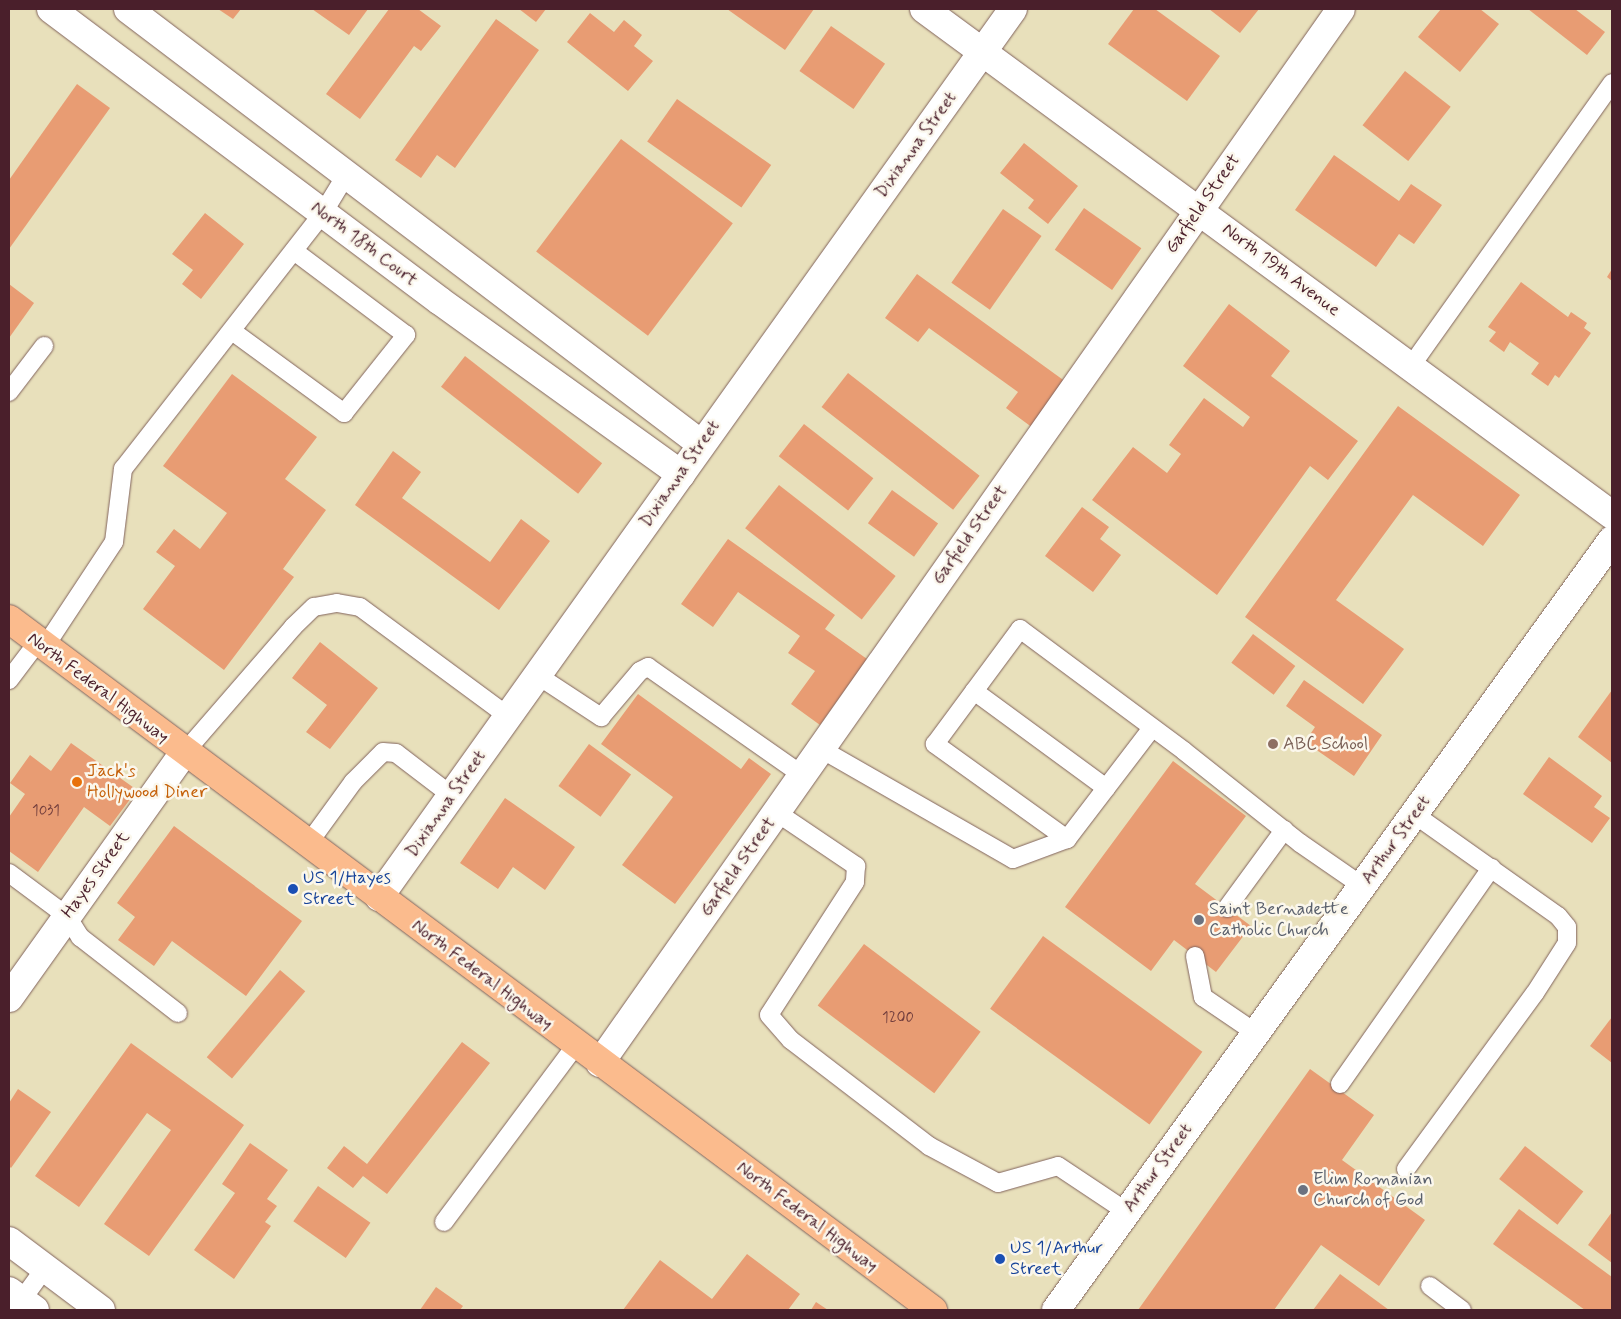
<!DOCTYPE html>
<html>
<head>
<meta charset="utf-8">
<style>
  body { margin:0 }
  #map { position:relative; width:1621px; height:1319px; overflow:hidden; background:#e8e0bb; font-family:Mynerve,sans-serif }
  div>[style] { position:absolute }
  .building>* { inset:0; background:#e89c73; transform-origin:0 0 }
  .roads { filter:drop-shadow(0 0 1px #81635d) drop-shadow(0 0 1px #81635d) }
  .service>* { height:18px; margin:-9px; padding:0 9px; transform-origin:9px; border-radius:9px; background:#fff }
  .minor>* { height:28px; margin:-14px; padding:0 14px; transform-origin:14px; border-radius:14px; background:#fff }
  .primary>* { height:28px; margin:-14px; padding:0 14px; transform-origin:14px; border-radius:14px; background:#fbbb8d }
  .dots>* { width:14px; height:14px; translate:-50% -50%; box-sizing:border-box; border:2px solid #fbf7ec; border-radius:50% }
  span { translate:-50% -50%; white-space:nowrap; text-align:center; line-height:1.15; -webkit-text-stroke:5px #fbf7ec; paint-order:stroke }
  .number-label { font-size:15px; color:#723e3d }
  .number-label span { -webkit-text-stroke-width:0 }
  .street-label { font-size:18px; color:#4a1f2b }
  .education-label { font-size:18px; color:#785e54 }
  .left { translate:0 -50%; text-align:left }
  .food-label { font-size:18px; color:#c56008 }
  .transit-label { font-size:18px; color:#164399 }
  .worship-label { font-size:18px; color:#5b616d }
  .frame { position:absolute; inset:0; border:10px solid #4a1f2b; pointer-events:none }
</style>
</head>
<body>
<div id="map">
  <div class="building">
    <div style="clip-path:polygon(218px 9px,241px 9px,233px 19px)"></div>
    <div style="clip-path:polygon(312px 9px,368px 9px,349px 35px)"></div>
    <div style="clip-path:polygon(389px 9px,418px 9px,441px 26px,421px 51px,414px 46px,360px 119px,326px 94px)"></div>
    <div style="clip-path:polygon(519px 9px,546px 9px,536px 22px)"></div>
    <div style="clip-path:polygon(727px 9px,814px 9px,785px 50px)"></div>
    <div style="clip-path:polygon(1134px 9px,1155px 9px,1220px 56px,1187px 101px,1108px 44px)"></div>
    <div style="clip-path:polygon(1209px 9px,1259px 9px,1240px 33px)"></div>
    <div style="clip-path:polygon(1441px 9px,1480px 9px,1499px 24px,1460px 72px,1418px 37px)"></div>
    <div style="clip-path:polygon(1528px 9px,1575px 9px,1605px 32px,1587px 55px)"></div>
    <div style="clip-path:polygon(590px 13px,614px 32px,624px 20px,642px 35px,634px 46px,653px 61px,628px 91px,567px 42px)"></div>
    <div style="clip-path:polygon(496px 19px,539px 50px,455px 168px,437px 155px,421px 178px,395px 160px)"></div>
    <div style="left:831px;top:26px;width:66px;height:55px;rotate:35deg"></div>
    <div style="left:1405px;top:71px;width:58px;height:69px;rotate:38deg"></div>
    <div style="clip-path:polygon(77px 84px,110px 108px,9px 249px,9px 180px)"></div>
    <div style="left:677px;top:99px;width:115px;height:52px;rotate:35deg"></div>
    <div style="left:621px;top:139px;width:140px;height:141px;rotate:37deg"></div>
    <div style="clip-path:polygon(1024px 143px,1078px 186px,1048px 224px,1028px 208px,1034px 200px,1000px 173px)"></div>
    <div style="clip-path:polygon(1334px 155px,1399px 201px,1411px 184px,1442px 205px,1414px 244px,1399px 234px,1376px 267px,1295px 210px)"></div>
    <div style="left:1084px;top:208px;width:70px;height:51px;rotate:35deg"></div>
    <div style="left:1003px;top:209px;width:47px;height:90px;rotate:35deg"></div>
    <div style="clip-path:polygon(205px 213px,244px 244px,201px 299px,182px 284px,193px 270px,172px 254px)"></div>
    <div style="clip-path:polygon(1612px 269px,1612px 281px,1607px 277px)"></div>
    <div style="clip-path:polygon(917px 274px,1066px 382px,1033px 428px,1006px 408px,1018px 392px,929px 328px,918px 342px,885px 318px)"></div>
    <div style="clip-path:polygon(1521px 282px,1568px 317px,1571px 312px,1587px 323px,1584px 328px,1591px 333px,1559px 378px,1555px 375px,1548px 386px,1531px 374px,1539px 363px,1510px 342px,1504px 352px,1489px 341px,1496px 332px,1488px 327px)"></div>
    <div style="clip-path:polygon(9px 284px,34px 303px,9px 338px)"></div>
    <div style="clip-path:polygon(1229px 304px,1290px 351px,1271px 376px,1358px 441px,1328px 480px,1310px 466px,1217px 595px,1092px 500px,1133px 447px,1167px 473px,1181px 454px,1169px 445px,1204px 398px,1243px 427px,1250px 417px,1183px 366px)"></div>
    <div style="left:465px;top:356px;width:174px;height:39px;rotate:38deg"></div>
    <div style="left:848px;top:373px;width:167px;height:43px;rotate:38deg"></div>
    <div style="clip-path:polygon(232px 374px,317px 437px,285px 479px,326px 510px,283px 569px,294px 577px,224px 670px,143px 609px,175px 566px,156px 552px,174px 529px,200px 549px,227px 513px,163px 466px)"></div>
    <div style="clip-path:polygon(1398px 406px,1520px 495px,1483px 546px,1413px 495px,1336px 600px,1404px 649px,1363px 704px,1245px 617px)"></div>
    <div style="left:804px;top:424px;width:88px;height:41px;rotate:38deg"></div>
    <div style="clip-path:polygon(393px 451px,421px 472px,402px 498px,490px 562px,521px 519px,550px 541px,499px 610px,355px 505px)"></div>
    <div style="left:779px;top:485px;width:148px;height:55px;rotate:38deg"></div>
    <div style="left:892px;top:490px;width:57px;height:41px;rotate:36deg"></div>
    <div style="clip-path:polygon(1082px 507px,1109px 527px,1100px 539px,1121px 555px,1093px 592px,1045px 556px)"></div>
    <div style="clip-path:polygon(728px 539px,835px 615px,825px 629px,867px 659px,820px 725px,791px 704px,815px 671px,788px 653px,800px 636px,738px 592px,713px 627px,681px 604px)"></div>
    <div style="left:1253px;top:634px;width:53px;height:36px;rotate:37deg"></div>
    <div style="clip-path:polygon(320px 642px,378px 688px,330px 749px,306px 732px,327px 705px,292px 678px)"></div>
    <div style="clip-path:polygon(1304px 680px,1382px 735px,1354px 776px,1305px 742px,1315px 727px,1286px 706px)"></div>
    <div style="clip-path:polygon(1612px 690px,1612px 763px,1578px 737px)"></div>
    <div style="clip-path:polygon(638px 694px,741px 769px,749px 758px,771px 774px,675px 904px,622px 865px,673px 797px,601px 744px)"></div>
    <div style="clip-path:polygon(71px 743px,137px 790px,110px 826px,84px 807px,38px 872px,9px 851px,9px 817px,25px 794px,10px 783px,30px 755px,51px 771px)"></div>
    <div style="left:589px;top:744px;width:52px;height:52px;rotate:36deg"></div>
    <div style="clip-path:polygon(1549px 757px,1602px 796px,1594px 807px,1610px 818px,1592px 843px,1523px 794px)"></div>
    <div style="clip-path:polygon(1173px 761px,1246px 816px,1195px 884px,1251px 926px,1216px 972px,1174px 940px,1151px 971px,1065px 907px)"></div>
    <div style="clip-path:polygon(505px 798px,575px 847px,545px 890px,513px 867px,498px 889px,460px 863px)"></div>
    <div style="clip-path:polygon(174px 826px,302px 921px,246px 996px,172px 941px,154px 966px,118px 940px,135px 917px,117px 903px)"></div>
    <div style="left:1043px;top:936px;width:197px;height:90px;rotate:36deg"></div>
    <div style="left:864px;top:944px;width:146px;height:77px;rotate:37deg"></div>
    <div style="left:280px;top:970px;width:33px;height:114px;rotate:40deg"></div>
    <div style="clip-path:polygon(1612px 1017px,1612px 1063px,1590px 1046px)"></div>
    <div style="clip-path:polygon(462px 1042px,490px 1063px,387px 1194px,363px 1176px,353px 1188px,327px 1168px,344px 1146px,367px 1164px)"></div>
    <div style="clip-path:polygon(131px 1043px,244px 1125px,149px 1256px,104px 1224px,171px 1130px,147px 1113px,79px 1207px,35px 1176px)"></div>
    <div style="clip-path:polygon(1310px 1069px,1374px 1115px,1342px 1160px,1425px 1220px,1379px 1286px,1321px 1245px,1274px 1310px,1138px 1310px)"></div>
    <div style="clip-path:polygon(18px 1089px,51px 1112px,11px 1168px,9px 1166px,9px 1103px)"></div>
    <div style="clip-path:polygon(250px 1143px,288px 1170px,267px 1199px,277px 1206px,265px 1222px,271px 1226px,234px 1279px,194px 1250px,235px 1193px,222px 1184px)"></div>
    <div style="left:1525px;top:1146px;width:74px;height:42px;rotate:38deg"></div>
    <div style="left:318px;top:1186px;width:64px;height:43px;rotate:35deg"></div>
    <div style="clip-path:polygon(1519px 1209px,1612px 1277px,1612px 1310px,1585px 1310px,1493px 1244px)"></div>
    <div style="clip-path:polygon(1612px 1212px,1612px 1263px,1588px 1245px)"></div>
    <div style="clip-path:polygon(747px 1254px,800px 1294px,788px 1310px,623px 1310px,660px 1260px,712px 1299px)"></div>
    <div style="clip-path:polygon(1340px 1274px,1389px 1310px,1313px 1310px)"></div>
    <div style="clip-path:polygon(436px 1287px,463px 1306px,460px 1310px,420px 1310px)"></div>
    <div style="clip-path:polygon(816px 1302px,828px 1310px,811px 1310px)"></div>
  </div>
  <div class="roads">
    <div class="service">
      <div style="left:232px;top:331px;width:139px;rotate:36.2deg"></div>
      <div style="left:344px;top:413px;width:100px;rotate:-51.5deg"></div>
      <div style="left:406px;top:335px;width:140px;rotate:-143.1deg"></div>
      <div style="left:1411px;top:366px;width:347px;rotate:-54.6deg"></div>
      <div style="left:9px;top:392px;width:58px;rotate:-52.7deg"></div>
      <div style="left:44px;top:648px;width:127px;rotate:-56.6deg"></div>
      <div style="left:114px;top:542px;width:74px;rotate:-83deg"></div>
      <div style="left:123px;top:469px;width:325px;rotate:-52deg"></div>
      <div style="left:323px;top:213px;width:44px;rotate:-58.8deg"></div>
      <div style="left:537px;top:675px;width:77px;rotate:33.3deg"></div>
      <div style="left:601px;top:717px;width:60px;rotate:-49.7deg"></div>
      <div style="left:640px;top:671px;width:9px;rotate:-27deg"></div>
      <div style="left:648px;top:667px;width:188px;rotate:35deg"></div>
      <div style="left:9px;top:680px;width:46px;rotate:-52.9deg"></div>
      <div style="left:974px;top:691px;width:164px;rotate:36.3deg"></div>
      <div style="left:1152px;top:728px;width:140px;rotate:127.4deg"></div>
      <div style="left:1067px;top:839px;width:163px;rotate:-144.3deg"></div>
      <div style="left:935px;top:744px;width:143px;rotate:-53.5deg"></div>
      <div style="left:1020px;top:629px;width:204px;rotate:36.6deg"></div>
      <div style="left:1184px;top:751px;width:148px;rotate:38.4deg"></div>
      <div style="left:1300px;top:843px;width:75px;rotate:34.7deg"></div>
      <div style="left:821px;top:749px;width:221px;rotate:29.8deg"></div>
      <div style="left:1013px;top:859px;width:58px;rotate:-20.3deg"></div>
      <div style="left:184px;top:753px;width:167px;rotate:-49.1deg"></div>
      <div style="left:293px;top:627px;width:29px;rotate:-44deg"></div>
      <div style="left:314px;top:607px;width:23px;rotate:-10deg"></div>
      <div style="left:337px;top:603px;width:23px;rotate:10deg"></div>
      <div style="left:360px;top:607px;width:184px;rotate:36.4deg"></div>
      <div style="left:776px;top:812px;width:97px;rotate:34deg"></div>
      <div style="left:856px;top:866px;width:16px;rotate:94deg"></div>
      <div style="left:855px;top:882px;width:158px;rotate:122.9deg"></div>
      <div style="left:769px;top:1015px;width:33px;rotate:49deg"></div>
      <div style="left:791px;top:1040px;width:174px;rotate:37.5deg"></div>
      <div style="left:929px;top:1146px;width:78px;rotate:28.2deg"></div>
      <div style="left:998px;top:1183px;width:62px;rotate:-15.8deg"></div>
      <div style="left:1058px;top:1166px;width:83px;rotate:33.7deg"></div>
      <div style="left:308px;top:844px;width:77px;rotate:-54deg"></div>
      <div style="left:353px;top:782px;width:42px;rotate:-45deg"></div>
      <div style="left:383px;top:752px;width:13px;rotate:4deg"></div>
      <div style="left:396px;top:753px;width:71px;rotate:37.5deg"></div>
      <div style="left:9px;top:873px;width:72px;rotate:36.6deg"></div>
      <div style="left:67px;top:916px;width:25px;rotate:58deg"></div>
      <div style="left:80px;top:937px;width:124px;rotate:37.8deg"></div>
      <div style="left:1227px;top:908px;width:97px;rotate:-53.8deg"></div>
      <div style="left:1195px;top:956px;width:42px;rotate:79deg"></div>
      <div style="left:1203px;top:997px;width:64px;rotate:34.2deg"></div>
      <div style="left:1340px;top:1084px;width:264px;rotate:-55deg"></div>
      <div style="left:1406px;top:1169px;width:218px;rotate:-53.8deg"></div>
      <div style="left:1535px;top:993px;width:59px;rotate:-57.4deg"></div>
      <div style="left:1567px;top:943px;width:16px;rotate:-90deg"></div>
      <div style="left:1567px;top:927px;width:14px;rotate:-129deg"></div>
      <div style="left:1558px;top:916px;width:176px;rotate:-144.7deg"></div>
      <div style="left:444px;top:1222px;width:221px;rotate:-53.3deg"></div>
      <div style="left:1430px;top:1286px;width:40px;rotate:37deg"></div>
      <div style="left:16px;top:1308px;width:49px;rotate:-54.1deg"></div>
    </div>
    <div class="minor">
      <div style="left:51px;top:9px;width:486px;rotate:36.9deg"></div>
      <div style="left:440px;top:301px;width:297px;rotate:35.7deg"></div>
      <div style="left:128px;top:9px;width:719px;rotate:37.2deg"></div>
      <div style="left:924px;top:9px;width:854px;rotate:36.33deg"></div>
      <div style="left:379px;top:897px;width:1091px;rotate:-54.47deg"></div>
      <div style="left:9px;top:998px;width:301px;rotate:-54.5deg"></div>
      <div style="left:600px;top:1063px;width:1288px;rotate:-54.89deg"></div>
      <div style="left:9px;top:1241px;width:115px;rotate:36.9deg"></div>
      <div style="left:9px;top:1291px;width:32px;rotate:36deg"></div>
      <div style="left:1056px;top:1310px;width:950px;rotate:-54.17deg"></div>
    </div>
    <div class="primary">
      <div style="left:9px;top:619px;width:1154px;rotate:36.79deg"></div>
    </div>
  </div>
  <div class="dots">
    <div style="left:1273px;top:744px;background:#8d6e63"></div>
    <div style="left:77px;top:782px;background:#e8710a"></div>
    <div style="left:293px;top:889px;background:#1a4fb4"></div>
    <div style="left:1199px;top:920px;background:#6b7280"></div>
    <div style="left:1303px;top:1190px;background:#6b7280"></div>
    <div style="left:1000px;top:1259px;background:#1a4fb4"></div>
  </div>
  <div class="number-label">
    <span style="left:46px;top:812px">1031</span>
    <span style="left:898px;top:1019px">1200</span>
  </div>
  <div class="street-label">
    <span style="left:916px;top:145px;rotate:-54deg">Dixianna Street</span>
    <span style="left:1203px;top:204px;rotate:-55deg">Garfield Street</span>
    <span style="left:364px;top:244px;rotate:37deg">North 18th Court</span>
    <span style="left:1281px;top:270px;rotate:37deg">North 19th Avenue</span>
    <span style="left:680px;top:474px;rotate:-55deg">Dixianna Street</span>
    <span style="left:970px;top:535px;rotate:-55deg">Garfield Street</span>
    <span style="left:98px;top:688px;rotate:37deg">North Federal Highway</span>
    <span style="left:446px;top:804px;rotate:-55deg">Dixianna Street</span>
    <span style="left:1396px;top:840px;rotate:-54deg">Arthur Street</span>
    <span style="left:738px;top:867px;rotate:-55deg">Garfield Street</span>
    <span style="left:96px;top:875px;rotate:-54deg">Hayes Street</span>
    <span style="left:482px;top:975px;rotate:37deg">North Federal Highway</span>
    <span style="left:1158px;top:1168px;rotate:-54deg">Arthur Street</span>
    <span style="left:807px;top:1217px;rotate:37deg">North Federal Highway</span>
  </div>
  <div class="education-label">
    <span class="left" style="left:1283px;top:744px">ABC School</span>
  </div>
  <div class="food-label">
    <span class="left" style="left:87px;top:782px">Jack's<br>Hollywood Diner</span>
  </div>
  <div class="transit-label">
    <span class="left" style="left:303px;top:889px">US 1/Hayes<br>Street</span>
    <span class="left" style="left:1010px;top:1259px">US 1/Arthur<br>Street</span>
  </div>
  <div class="worship-label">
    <span class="left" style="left:1209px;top:920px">Saint Bernadette<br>Catholic Church</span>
    <span class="left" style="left:1313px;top:1190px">Elim Romanian<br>Church of God</span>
  </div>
  <div class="frame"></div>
</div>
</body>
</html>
